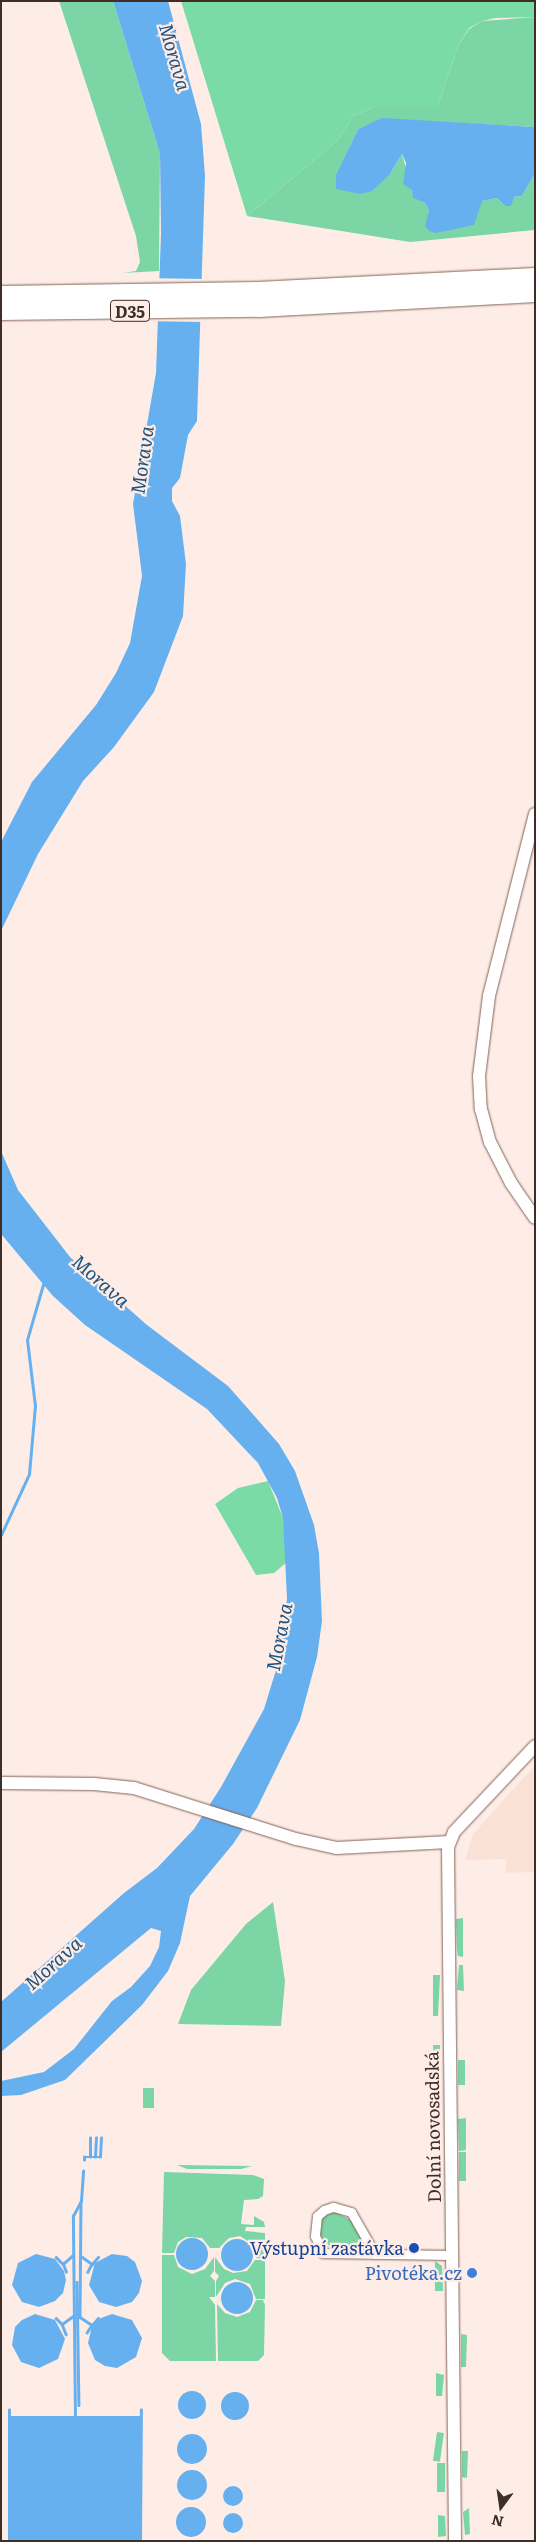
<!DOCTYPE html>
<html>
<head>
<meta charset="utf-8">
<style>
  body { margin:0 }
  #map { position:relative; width:536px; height:2542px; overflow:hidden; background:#feede7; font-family:Literata,serif }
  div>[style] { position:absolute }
  .industrial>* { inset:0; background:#fae1d8 }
  .green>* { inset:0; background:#7bd5a4; transform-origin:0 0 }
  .forest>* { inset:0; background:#7adba7 }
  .water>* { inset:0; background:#67b0f0; transform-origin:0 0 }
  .round { border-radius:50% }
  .pier>* { inset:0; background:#feede7; transform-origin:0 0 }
  .stream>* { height:2.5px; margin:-1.25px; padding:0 1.25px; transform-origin:1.25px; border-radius:1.25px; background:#67b0f0 }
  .roads { filter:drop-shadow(0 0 1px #846255) drop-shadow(0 0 1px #846255) }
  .street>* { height:9px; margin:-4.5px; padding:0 4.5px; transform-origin:4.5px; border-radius:4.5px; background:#fff }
  .secondary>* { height:12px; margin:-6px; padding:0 6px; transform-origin:6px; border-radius:6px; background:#fff }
  .highway>* { height:18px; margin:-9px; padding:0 9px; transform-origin:9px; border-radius:9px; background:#fff }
  .dots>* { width:14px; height:14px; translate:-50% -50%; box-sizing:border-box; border:2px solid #feede7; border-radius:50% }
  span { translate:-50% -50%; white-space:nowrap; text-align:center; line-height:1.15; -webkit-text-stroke:4.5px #feede7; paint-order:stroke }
  .shield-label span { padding:1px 4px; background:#feede7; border:1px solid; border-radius:4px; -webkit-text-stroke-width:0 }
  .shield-label { font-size:16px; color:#3e2e28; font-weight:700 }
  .street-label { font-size:18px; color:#3e2e28 }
  .transit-label { font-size:18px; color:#164399 }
  .right { translate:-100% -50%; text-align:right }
  .shop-label { font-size:18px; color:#366cbe }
  .water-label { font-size:19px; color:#1f537e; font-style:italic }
  .frame { position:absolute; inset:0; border:2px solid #3e2e28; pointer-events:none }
  .north { position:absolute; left:476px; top:2482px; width:50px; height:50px; -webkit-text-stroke:4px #feede7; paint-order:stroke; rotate:194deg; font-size:14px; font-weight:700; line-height:20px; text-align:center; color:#3e2e28 }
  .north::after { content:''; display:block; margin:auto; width:18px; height:22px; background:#3e2e28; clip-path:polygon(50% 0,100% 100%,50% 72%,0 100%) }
</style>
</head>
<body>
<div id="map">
  <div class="industrial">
    <div style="clip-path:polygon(535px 1765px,535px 1872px,506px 1873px,506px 1859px,465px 1860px,473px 1834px)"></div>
  </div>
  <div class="green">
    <div style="clip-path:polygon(59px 1px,113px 1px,160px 154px,159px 271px,123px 273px,136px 271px,140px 262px,136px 236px)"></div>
    <div style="clip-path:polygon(535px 17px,535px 127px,382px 119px,358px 129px,336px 176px,390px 174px,402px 154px,414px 198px,425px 203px,429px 211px,497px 198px,505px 206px,514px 197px,522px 196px,535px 173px,535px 230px,410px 242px,247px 216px,337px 141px,353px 116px,374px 107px,437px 107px,459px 44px,469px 29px,482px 21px)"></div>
    <div style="clip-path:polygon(273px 1902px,285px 1981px,281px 2026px,178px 2024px,191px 1990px,246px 1924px)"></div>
    <div style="clip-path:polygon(463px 1918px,463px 1957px,458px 1956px,457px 1950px,456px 1919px)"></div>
    <div style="clip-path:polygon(459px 1965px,463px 1965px,464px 1991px,457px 1990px)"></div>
    <div style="clip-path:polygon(433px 1975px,440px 1975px,438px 2016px,433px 2016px)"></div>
    <div style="clip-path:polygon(433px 2045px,440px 2045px,439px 2071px,434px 2071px)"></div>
    <div style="left:458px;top:2060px;width:7px;height:25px"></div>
    <div style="left:143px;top:2088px;width:11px;height:20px"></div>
    <div style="clip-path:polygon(466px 2118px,466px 2150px,459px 2151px,458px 2119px)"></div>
    <div style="left:466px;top:2152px;width:29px;height:7px;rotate:90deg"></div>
    <div style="clip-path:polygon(177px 2165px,252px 2166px,241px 2169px,187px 2169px)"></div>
    <div style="clip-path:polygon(164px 2172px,253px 2175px,264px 2179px,263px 2196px,258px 2199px,244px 2200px,241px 2224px,254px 2225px,254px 2216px,264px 2222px,265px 2227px,246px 2227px,245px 2231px,265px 2233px,265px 2259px,256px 2258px,254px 2245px,240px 2236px,229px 2238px,219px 2248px,210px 2248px,202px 2238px,186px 2237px,178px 2242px,174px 2253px,162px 2253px)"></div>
    <div style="clip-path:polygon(334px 2211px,351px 2220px,365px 2245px,363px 2250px,333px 2249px,324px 2241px,319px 2232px,321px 2218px)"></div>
    <div style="clip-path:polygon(162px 2255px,174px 2255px,178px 2267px,192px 2274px,205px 2269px,214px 2257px,214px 2271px,210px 2276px,215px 2281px,215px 2297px,209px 2297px,215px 2305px,216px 2361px,170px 2361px,162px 2353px)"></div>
    <div style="clip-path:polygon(215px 2257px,224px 2269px,233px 2273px,247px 2271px,255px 2260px,265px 2260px,265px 2299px,256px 2299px,250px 2284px,235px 2279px,225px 2283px,216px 2297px,216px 2281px,219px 2276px,215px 2272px)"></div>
    <div style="clip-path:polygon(435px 2261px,442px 2266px,443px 2291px,435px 2291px)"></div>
    <div style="clip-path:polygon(256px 2300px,263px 2300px,265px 2305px,264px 2355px,258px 2361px,218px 2361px,217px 2304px,225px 2313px,237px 2317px,250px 2312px)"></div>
    <div style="clip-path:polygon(461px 2334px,467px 2335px,466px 2367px,461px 2367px)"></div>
    <div style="clip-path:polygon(436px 2373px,444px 2375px,442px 2396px,436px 2396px)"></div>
    <div style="left:437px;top:2432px;width:7px;height:29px;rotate:8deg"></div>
    <div style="clip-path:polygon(462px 2451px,468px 2451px,467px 2478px,462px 2477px)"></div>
    <div style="left:437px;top:2463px;width:8px;height:29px"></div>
    <div style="clip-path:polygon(469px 2508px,470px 2534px,465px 2535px,463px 2512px)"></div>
    <div style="clip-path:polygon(438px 2515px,445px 2516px,446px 2536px,438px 2537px)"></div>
  </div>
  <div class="forest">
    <div style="clip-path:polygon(181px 1px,535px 1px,535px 17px,496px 18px,482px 21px,469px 28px,459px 44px,437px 107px,374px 107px,353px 116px,337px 141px,247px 216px)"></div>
    <div style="clip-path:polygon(268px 1481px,283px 1518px,287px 1562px,274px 1573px,256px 1575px,215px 1504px,238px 1488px)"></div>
  </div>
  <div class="water">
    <div style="clip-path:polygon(113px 1px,168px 1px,201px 124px,205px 176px,197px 421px,188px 435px,180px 478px,172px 488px,172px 501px,180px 516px,186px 564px,183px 616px,154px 692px,114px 747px,83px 781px,38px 854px,1px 931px,1px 842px,32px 782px,96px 705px,116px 673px,130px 643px,142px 576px,133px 504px,156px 373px,161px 233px,160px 154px)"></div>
    <div style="clip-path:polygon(382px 118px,535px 127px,535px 173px,522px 196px,514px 197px,511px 206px,505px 206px,497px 198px,482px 201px,474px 225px,436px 233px,429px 231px,425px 226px,429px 211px,425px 203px,413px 198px,412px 190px,403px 184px,406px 163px,402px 154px,390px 174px,372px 191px,360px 194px,336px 189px,336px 175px,358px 129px)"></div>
    <div style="clip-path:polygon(1px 1151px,18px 1190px,70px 1257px,147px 1325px,228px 1386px,279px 1444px,295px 1471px,314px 1525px,319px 1553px,322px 1621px,317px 1657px,300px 1720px,257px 1808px,233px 1844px,190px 1896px,180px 1943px,168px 1971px,142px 2005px,65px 2080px,21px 2095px,1px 2096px,1px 2081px,44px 2072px,74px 2049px,112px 2001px,131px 1987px,150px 1966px,159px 1947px,161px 1931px,151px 1928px,1px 2052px,1px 2002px,124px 1893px,157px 1868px,194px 1829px,221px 1787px,264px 1709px,276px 1670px,287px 1599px,283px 1518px,277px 1498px,258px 1463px,207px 1409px,85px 1325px,53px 1296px,2px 1235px)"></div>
    <div class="round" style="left:176px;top:2238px;width:32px;height:32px"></div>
    <div class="round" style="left:221px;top:2239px;width:32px;height:32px"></div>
    <div style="clip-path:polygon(36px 2254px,55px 2259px,64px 2271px,66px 2280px,63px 2293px,55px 2301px,39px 2307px,22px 2302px,12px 2285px,18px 2263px)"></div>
    <div style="clip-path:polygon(112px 2254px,127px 2256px,135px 2262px,142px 2281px,139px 2293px,132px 2302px,116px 2307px,99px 2302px,89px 2285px,95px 2263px)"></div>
    <div class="round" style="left:221px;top:2282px;width:32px;height:32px"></div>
    <div style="clip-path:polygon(35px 2314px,55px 2320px,65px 2339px,58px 2359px,39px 2368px,21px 2362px,12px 2345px,15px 2327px,22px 2320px)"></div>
    <div style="clip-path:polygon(112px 2314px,132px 2320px,142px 2338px,136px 2357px,117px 2368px,105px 2366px,95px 2360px,88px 2343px,92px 2326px,101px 2318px)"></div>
    <div class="round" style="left:178px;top:2391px;width:28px;height:28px"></div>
    <div class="round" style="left:221px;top:2392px;width:28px;height:28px"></div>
    <div style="left:11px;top:2416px;width:129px;height:125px"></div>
    <div class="round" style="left:177px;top:2434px;width:30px;height:30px"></div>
    <div class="round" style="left:177px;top:2470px;width:30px;height:30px"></div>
    <div class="round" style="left:223px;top:2486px;width:20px;height:20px"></div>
    <div class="round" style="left:176px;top:2507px;width:30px;height:30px"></div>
    <div class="round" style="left:223px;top:2513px;width:20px;height:20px"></div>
  </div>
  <div class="pier">
    <div style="left:205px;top:279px;width:43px;height:48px;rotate:91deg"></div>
  </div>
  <div class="stream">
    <div style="left:1px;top:1535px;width:67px;rotate:-65.3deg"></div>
    <div style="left:29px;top:1474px;width:68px;rotate:-85deg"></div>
    <div style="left:35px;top:1406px;width:66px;rotate:-96.9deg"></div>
    <div style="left:27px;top:1340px;width:61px;rotate:-73.9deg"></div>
    <div style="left:90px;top:2157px;width:19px;rotate:-90deg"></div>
    <div style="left:95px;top:2157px;width:19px;rotate:-87deg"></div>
    <div style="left:84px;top:2160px;width:3px;rotate:-90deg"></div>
    <div style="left:84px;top:2157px;width:16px"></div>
    <div style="left:100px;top:2157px;width:19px;rotate:-87deg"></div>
    <div style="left:81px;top:2202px;width:115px;rotate:90.5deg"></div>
    <div style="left:80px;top:2317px;width:14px;rotate:34deg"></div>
    <div style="left:92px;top:2325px;width:9px;rotate:122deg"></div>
    <div style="left:81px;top:2256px;width:14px;rotate:36deg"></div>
    <div style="left:92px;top:2264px;width:9px;rotate:117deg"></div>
    <div style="left:56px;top:2257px;width:10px;rotate:45deg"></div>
    <div style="left:92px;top:2264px;width:9px;rotate:-49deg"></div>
    <div style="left:66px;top:2272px;width:9px;rotate:-111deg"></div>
    <div style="left:63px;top:2264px;width:13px;rotate:-42deg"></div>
    <div style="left:77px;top:2282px;width:123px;rotate:89.1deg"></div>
    <div style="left:56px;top:2318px;width:8px;rotate:45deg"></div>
    <div style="left:62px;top:2324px;width:14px;rotate:-36deg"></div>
    <div style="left:62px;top:2324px;width:11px;rotate:68deg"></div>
    <div style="left:92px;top:2325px;width:9px;rotate:-49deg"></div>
    <div style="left:75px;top:2420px;width:204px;rotate:-90.6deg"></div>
    <div style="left:73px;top:2216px;width:17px;rotate:-62deg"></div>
    <div style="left:81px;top:2201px;width:30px;rotate:-86deg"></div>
    <div style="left:9px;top:2541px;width:131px;rotate:-90deg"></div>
    <div style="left:140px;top:2541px;width:131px;rotate:-89.6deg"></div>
  </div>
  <div class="roads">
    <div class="street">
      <div style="left:375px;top:2254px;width:48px;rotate:-119.7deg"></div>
      <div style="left:351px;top:2212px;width:19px;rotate:-164deg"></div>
      <div style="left:333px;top:2207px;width:9px;rotate:162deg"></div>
      <div style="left:324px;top:2210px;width:9px;rotate:139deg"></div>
      <div style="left:317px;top:2216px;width:20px;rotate:96deg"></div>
      <div style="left:315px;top:2236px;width:19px;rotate:65deg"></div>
      <div style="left:323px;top:2253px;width:128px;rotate:0.9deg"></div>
    </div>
    <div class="secondary">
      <div style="left:535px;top:814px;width:188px;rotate:104.2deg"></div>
      <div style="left:489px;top:996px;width:81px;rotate:97.1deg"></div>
      <div style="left:479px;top:1076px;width:33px;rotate:87deg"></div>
      <div style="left:481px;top:1109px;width:34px;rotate:75deg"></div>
      <div style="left:490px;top:1142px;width:46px;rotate:62.9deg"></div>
      <div style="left:511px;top:1183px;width:42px;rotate:55.6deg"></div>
      <div style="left:1px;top:1783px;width:93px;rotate:0.6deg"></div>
      <div style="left:94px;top:1784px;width:40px;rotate:5.7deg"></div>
      <div style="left:134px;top:1788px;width:170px;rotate:17.5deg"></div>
      <div style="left:296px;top:1839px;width:42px;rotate:12.4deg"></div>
      <div style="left:337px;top:1848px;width:112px;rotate:-3.1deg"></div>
      <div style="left:455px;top:2541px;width:694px;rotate:-90.58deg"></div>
      <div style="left:448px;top:1847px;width:16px;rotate:-68deg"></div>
      <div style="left:454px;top:1832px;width:118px;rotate:-46.7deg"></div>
    </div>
    <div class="highway">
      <div style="left:1px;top:295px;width:257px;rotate:-0.9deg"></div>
      <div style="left:258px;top:291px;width:277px;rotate:-2.9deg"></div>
      <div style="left:1px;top:311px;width:258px;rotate:-0.7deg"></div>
      <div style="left:259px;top:308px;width:276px;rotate:-3.1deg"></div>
    </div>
  </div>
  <div class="dots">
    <div style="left:414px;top:2248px;background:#1a4fb4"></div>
    <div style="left:472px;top:2273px;background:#3f7fe0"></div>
  </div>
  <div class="shield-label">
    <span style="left:130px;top:311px">D35</span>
  </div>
  <div class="street-label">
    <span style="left:433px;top:2127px;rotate:-91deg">Dolní novosadská</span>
  </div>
  <div class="transit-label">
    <span class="right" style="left:404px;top:2248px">Výstupní zastávka</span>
  </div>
  <div class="shop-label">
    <span class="right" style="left:462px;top:2273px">Pivotéka.cz</span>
  </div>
  <div class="water-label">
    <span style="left:175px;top:57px;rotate:74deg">Morava</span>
    <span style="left:142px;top:460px;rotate:-82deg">Morava</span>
    <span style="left:101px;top:1281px;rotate:41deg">Morava</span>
    <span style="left:279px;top:1637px;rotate:-79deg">Morava</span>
    <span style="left:53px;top:1963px;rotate:-42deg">Morava</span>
  </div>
  <div class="frame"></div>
  <div class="north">N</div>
</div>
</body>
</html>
